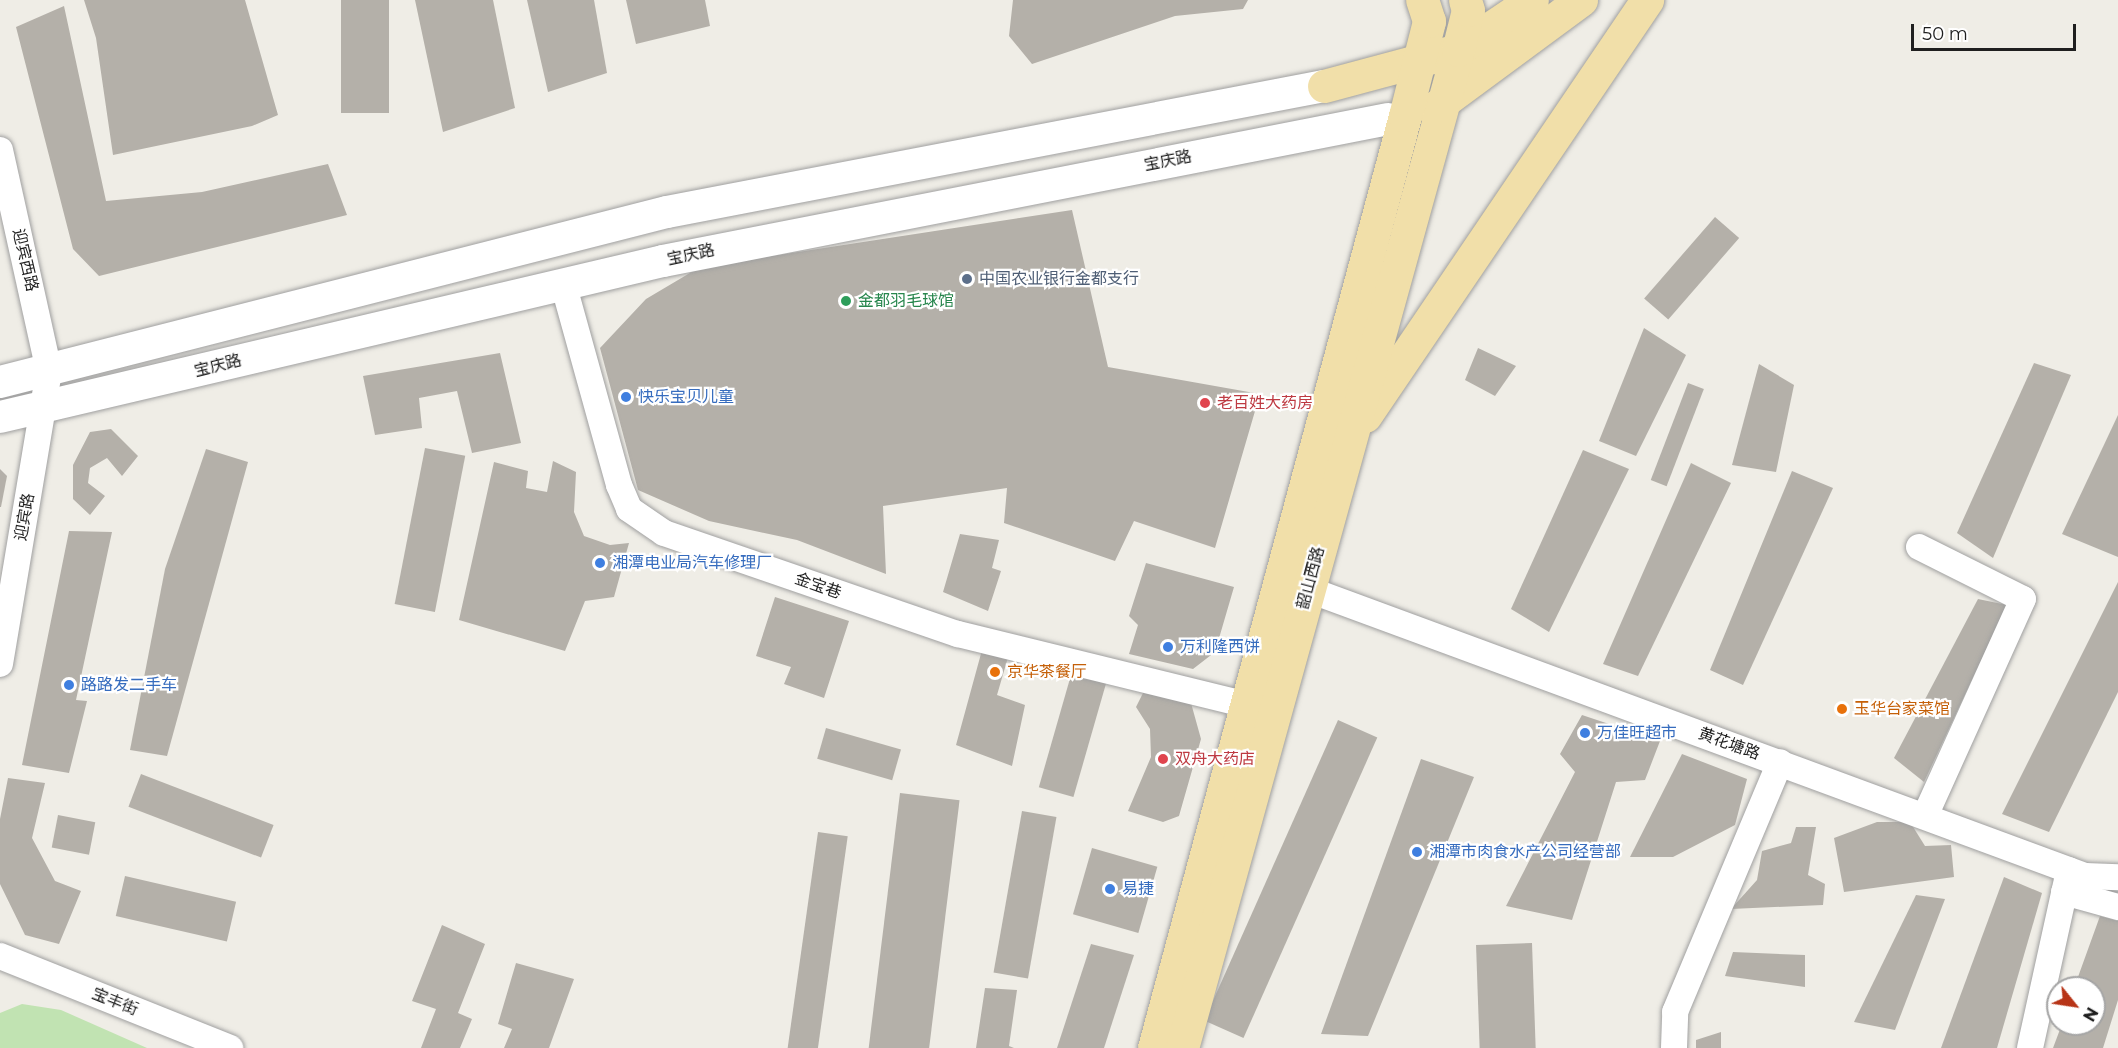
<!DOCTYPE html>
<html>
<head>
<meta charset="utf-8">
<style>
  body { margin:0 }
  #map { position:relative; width:2118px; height:1048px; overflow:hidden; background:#efede6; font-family:Montserrat,"Noto Sans SC",sans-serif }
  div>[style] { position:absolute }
  .grass>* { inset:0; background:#c1e3b2 }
  .building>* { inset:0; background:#b4b0a9; transform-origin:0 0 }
  .roads { filter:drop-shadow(0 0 2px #a0a0a0) drop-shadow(0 0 2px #a0a0a0) }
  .minor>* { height:26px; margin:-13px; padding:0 13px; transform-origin:13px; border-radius:13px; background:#fff }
  .tertiary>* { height:32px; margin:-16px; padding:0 16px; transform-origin:16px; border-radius:16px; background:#fff }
  .primary>* { height:33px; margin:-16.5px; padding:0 16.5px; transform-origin:16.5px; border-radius:16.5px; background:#f1dfa9 }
  .dots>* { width:16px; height:16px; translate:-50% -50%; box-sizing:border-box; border:3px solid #fff; border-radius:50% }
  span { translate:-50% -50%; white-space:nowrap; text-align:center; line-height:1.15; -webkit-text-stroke:4.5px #fff; paint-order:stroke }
  .street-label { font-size:16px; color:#1f1f1f }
  .service-label { font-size:16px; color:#4e5e75 }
  .left { translate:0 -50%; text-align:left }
  .leisure-label { font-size:16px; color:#27864d }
  .shop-label { font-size:16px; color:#366cbe }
  .health-label { font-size:16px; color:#be3a42 }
  .food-label { font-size:16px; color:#c56008 }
  .north { position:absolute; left:2046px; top:976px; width:60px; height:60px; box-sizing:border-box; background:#fff; border:2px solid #a5a5a5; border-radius:50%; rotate:120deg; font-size:16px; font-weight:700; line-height:24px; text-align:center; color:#1f1f1f }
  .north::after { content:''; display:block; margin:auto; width:21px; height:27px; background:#b73417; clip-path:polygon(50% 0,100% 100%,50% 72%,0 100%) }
  .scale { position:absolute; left:1911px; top:24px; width:165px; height:27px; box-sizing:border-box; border:3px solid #1f1f1f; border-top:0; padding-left:8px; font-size:18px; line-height:21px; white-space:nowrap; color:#1f1f1f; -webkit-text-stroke:4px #fff; paint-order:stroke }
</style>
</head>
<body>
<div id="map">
  <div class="grass">
    <div style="clip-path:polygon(22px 1004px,61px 1010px,147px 1048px,0 1048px,0 1013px)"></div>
  </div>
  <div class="building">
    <div style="clip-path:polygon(84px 0,245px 0,278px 115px,252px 126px,113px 155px,96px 38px)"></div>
    <div style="left:341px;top:0;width:48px;height:113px"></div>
    <div style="clip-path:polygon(415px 0,493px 0,515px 108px,443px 132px)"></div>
    <div style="clip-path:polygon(527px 0,594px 0,607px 73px,548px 92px)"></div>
    <div style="clip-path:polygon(626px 0,705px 0,710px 26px,636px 44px)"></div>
    <div style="clip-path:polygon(1013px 0,1248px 0,1243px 9px,1175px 16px,1032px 64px,1009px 36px)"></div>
    <div style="clip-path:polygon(64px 6px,106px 201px,202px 192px,328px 164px,347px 215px,99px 276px,73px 249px,16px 27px)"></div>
    <div style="clip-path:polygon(1072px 210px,1108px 367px,1260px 394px,1215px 548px,1134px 521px,1115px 561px,1004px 523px,1007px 488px,883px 506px,886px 574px,797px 540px,709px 521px,638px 490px,600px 348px,646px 299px,700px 267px)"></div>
    <div style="left:1715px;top:217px;width:32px;height:108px;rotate:41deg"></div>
    <div style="clip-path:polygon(1644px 328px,1686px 355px,1636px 456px,1599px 441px)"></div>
    <div style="clip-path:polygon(1478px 348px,1516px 366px,1495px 396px,1465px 380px)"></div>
    <div style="clip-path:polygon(500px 353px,521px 443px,472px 453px,457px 391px,419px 398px,422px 428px,375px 435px,363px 376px)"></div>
    <div style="clip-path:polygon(2034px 363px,2071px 375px,1993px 558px,1957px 533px)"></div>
    <div style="clip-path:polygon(1759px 364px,1794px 385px,1776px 472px,1732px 465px)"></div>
    <div style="left:1688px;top:383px;width:17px;height:104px;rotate:21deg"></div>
    <div style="clip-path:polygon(2118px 415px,2118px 557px,2062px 534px)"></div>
    <div style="clip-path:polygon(111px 429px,138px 456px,122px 476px,107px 458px,90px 468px,88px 483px,105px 496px,90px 515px,73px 499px,73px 465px,90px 432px)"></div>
    <div style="left:425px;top:448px;width:41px;height:159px;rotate:11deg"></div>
    <div style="clip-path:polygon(206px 449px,248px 462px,167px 756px,130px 750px,165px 569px)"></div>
    <div style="clip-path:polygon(1583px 450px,1629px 469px,1549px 632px,1511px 609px)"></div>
    <div style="clip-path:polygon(553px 461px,576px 472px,574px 512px,584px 536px,610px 545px,629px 543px,614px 597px,585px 601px,565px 651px,459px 620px,494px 462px,528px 471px,526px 488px,547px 492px)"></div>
    <div style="clip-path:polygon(1691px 463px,1731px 483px,1638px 676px,1603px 664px)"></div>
    <div style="clip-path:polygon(0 469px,7px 476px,1px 507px,0 507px)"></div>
    <div style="clip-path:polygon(1792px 471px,1833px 488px,1743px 685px,1710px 670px)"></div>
    <div style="clip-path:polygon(69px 531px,112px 532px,76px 700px,87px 701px,69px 773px,22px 765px)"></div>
    <div style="clip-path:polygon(960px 534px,999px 540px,992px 568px,1001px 571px,988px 611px,943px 592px)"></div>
    <div style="clip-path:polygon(1146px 563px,1234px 587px,1215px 652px,1193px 669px,1129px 654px,1138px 625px,1129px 616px)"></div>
    <div style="clip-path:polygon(2118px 582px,2118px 692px,2049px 832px,2002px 814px)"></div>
    <div style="clip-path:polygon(775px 597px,849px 621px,824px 698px,784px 684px,791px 667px,756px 656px)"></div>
    <div style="clip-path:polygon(1978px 599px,2007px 605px,1924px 782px,1894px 758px)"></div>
    <div style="clip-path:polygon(982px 650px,1009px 654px,997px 695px,1025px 705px,1012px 766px,956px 745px)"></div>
    <div style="left:1073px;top:668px;width:36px;height:124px;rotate:16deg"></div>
    <div style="clip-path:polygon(1146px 687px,1191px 703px,1201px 739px,1179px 816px,1163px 822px,1128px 811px,1151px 757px,1150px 729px,1136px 707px)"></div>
    <div style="clip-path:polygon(1582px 715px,1660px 741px,1645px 780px,1616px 782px,1572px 920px,1506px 906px,1575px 772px,1560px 754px)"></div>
    <div style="left:1338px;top:720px;width:43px;height:329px;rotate:24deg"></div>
    <div style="left:826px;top:728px;width:78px;height:32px;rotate:16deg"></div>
    <div style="clip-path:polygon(1682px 754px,1747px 779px,1735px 825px,1673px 857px,1630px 857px)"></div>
    <div style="clip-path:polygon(1421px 759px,1474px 777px,1368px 1036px,1321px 1034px)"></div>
    <div style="left:141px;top:774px;width:142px;height:35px;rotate:21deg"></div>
    <div style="clip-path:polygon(8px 778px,45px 783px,32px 838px,55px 881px,81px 891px,59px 944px,25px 935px,0 884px,0 819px)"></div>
    <div style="left:900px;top:793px;width:60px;height:260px;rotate:7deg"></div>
    <div style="left:1022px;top:811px;width:35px;height:164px;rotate:10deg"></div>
    <div style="left:58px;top:815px;width:38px;height:33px;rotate:11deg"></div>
    <div style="clip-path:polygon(1877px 822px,1910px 822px,1925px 846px,1951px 845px,1954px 877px,1844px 892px,1834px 838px)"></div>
    <div style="clip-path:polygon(1796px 827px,1816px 827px,1808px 875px,1825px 884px,1823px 905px,1731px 909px,1757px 880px,1762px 851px,1791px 843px)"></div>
    <div style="left:818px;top:832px;width:30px;height:218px;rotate:8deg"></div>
    <div style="left:1092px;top:848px;width:68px;height:69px;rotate:16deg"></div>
    <div style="left:125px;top:876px;width:114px;height:41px;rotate:13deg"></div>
    <div style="clip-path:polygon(2004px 877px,2042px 893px,1997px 1048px,1941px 1048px)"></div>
    <div style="clip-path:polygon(1916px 895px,1945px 899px,1895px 1030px,1854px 1022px)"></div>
    <div style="clip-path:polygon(2100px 916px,2118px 921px,2118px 1000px,2103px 1048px,2053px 1048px,2062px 1024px,2094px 1024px,2094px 988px,2074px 988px)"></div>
    <div style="clip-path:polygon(442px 925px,485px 944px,458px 1013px,472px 1019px,460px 1048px,421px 1048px,436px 1009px,412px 1001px)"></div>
    <div style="left:1532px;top:943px;width:105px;height:56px;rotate:88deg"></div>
    <div style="clip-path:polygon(1091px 944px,1134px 955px,1104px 1048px,1057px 1048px)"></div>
    <div style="clip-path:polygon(1733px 952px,1805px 955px,1805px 987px,1725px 976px)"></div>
    <div style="clip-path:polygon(516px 963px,574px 979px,549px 1048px,504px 1048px,512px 1029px,498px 1024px)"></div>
    <div style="clip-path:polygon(985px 988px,1017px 990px,1009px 1046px,1014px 1048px,976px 1048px)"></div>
    <div style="clip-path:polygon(1721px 1032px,1721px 1048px,1696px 1048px,1696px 1040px)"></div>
  </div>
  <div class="roads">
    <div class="minor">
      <div style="left:0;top:150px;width:226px;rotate:77.5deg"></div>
      <div style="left:49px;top:371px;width:297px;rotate:99.5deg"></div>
      <div style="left:563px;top:283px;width:210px;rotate:74.5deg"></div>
      <div style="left:619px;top:485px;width:26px;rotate:67deg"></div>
      <div style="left:629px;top:509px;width:42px;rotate:34.4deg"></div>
      <div style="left:664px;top:533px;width:311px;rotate:19deg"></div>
      <div style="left:958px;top:634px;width:294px;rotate:13.8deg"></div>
      <div style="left:1919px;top:547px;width:116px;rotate:26.6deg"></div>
      <div style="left:2023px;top:599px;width:238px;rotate:114.3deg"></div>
      <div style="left:1307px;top:589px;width:829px;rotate:20.25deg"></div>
      <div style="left:2085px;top:876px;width:33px;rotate:2deg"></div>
      <div style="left:2064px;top:892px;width:56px;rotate:15.5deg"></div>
      <div style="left:0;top:956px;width:248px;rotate:21.8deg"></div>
      <div style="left:1674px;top:1048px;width:36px;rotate:-88deg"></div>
      <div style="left:1675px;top:1012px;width:271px;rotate:-67.2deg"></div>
      <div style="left:2030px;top:1048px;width:182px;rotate:-77.6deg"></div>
    </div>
    <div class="tertiary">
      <div style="left:0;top:382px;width:688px;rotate:-14.3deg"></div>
      <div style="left:667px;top:212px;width:669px;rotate:-10.86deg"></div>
      <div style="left:0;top:417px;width:681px;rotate:-13.24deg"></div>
      <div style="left:663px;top:261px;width:739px;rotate:-11.08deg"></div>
    </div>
    <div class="primary">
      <div style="left:1324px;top:86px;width:139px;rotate:-15deg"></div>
      <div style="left:1458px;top:50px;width:89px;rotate:-34deg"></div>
      <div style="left:1433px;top:109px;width:184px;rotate:-36.4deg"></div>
      <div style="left:1365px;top:416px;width:503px;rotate:-55.87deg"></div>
      <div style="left:1154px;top:1048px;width:965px;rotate:-74.93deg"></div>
      <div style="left:1405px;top:116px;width:98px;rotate:-75.8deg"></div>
      <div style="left:1429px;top:21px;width:22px;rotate:-108deg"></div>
      <div style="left:1182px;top:1048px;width:1035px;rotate:-74.54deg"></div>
      <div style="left:1458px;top:50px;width:41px;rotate:-76deg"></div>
      <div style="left:1468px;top:10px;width:10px;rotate:-107deg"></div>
    </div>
  </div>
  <div class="dots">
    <div style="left:967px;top:279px;background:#5c6f8a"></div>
    <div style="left:846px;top:301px;background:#2e9e5b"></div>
    <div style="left:626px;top:397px;background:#3f7fe0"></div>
    <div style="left:1205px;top:403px;background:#e0444e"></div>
    <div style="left:600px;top:563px;background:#3f7fe0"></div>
    <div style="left:1168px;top:647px;background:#3f7fe0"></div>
    <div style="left:995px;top:672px;background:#e8710a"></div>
    <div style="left:69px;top:685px;background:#3f7fe0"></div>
    <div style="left:1842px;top:709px;background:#e8710a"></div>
    <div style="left:1585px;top:733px;background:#3f7fe0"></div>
    <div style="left:1163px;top:759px;background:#e0444e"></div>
    <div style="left:1417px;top:852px;background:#3f7fe0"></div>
    <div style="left:1110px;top:889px;background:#3f7fe0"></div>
  </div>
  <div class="street-label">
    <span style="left:1168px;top:161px;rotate:-11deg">宝庆路</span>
    <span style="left:691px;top:255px;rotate:-12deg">宝庆路</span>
    <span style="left:25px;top:260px;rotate:77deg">迎宾西路</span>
    <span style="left:218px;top:366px;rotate:-14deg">宝庆路</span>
    <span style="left:25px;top:517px;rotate:-80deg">迎宾路</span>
    <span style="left:1311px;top:578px;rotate:-75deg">韶山西路</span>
    <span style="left:818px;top:586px;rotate:19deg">金宝巷</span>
    <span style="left:1729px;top:744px;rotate:20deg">黄花塘路</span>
    <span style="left:115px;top:1002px;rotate:22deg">宝丰街</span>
  </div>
  <div class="service-label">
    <span class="left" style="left:979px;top:279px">中国农业银行金都支行</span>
  </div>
  <div class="leisure-label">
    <span class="left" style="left:858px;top:301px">金都羽毛球馆</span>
  </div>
  <div class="shop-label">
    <span class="left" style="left:638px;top:397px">快乐宝贝儿童</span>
    <span class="left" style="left:612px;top:563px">湘潭电业局汽车修理厂</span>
    <span class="left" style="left:1180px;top:647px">万利隆西饼</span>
    <span class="left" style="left:81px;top:685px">路路发二手车</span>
    <span class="left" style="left:1597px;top:733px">万佳旺超市</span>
    <span class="left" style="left:1429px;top:852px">湘潭市肉食水产公司经营部</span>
    <span class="left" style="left:1122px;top:889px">易捷</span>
  </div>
  <div class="health-label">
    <span class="left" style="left:1217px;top:403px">老百姓大药房</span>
    <span class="left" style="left:1175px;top:759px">双舟大药店</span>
  </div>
  <div class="food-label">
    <span class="left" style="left:1007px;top:672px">京华茶餐厅</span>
    <span class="left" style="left:1854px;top:709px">玉华台家菜馆</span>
  </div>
  <div class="north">N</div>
  <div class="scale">50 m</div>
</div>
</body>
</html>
